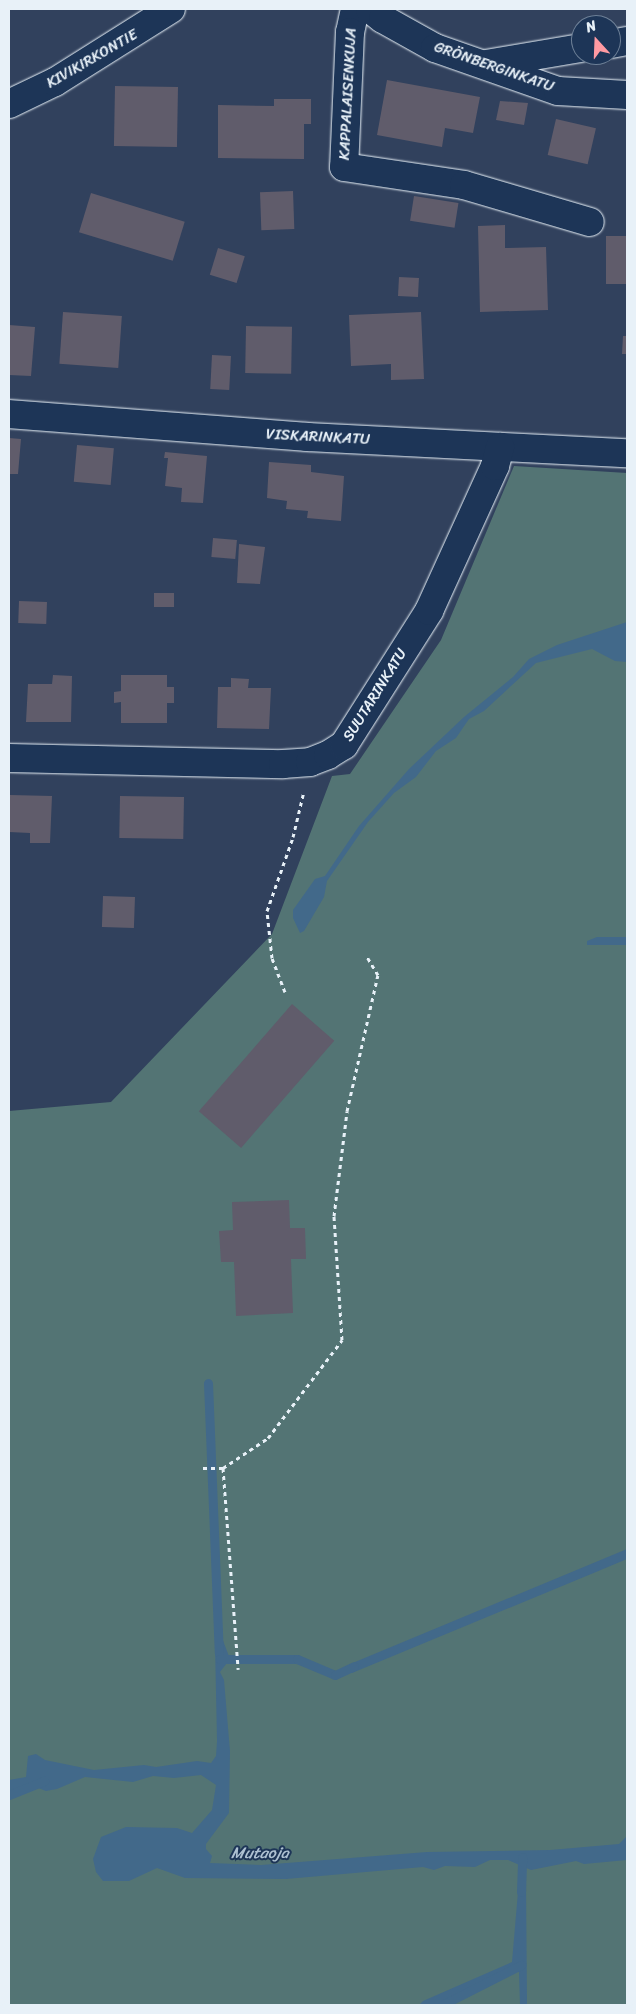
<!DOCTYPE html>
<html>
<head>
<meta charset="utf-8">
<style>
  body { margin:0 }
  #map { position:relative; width:636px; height:2014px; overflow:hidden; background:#31415d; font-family:Sriracha,sans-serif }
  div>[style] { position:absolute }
  .green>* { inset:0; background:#537474 }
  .water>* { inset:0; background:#42698a }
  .stream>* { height:9px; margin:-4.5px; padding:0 4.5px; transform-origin:4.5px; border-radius:4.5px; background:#42698a }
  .building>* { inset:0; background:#605c6b; transform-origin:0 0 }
  .path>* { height:3px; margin-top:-1.5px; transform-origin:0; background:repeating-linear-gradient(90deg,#e8f1f8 0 4px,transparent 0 8px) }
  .roads { filter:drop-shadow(0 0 1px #e8f1f8) drop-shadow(0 0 1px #e8f1f8) }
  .minor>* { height:28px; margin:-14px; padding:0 14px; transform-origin:14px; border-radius:14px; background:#1d3557 }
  span { translate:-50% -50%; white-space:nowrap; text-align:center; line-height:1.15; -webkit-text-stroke:4px #1d3557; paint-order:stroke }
  .street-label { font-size:15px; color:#e8f1f8 }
  .water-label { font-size:16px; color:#aec1d2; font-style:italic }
  .frame { position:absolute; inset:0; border:10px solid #e8f1f8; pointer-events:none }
  .north { position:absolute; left:571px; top:15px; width:50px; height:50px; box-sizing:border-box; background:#1d3557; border:1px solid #6e8097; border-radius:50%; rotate:340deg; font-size:14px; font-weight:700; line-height:20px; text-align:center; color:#e8f1f8 }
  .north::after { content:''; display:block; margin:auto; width:18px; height:22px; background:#ff9aa2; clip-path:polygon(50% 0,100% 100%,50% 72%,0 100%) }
</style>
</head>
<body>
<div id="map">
  <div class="green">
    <div style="clip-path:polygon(514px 466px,627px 473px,627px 2005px,9px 2005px,9px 1111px,111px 1102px,272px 934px,332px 776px,350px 774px,441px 640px)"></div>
  </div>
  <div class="water">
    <div style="clip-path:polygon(627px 622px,627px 662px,615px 661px,592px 649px,536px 663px,484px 711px,469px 719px,456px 738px,436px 751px,416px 777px,394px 793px,368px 822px,327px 881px,324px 897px,304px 931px,300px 933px,293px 918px,293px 910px,315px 879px,325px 876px,359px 826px,409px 769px,464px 717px,513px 677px,529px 659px,557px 645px)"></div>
    <div style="clip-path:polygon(597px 937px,627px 937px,627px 945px,587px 945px,587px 941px)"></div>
    <div style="clip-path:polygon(627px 1549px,627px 1559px,596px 1572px,352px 1673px,345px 1670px,355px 1662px)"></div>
    <div style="clip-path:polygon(222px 1638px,230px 1659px,220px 1672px,224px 1680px,230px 1751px,229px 1813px,206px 1844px,206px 1849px,212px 1856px,210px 1863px,261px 1865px,427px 1852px,550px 1850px,619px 1844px,627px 1836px,627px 1860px,584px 1864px,576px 1861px,531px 1870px,508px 1860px,490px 1860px,475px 1867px,445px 1866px,434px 1870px,423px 1867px,286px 1879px,185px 1878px,157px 1868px,129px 1881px,103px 1881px,96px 1872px,93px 1859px,101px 1837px,126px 1827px,177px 1828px,192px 1833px,212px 1810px,216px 1785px,201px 1775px,174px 1778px,153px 1776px,133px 1782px,85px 1777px,57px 1789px,46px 1791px,33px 1786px,9px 1795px,9px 1780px,26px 1777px,28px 1756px,36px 1754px,45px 1760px,94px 1770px,144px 1765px,156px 1767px,197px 1761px,211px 1763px,216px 1756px,217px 1741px,215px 1644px)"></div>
    <div style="clip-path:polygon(519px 1880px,526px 1880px,527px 2005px,520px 2005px,519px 1972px,513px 1970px,461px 1997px,436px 2005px,419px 2005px,423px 2001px,512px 1962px)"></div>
  </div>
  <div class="stream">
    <div style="left:208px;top:1383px;width:270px;rotate:87.7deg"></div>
    <div style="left:220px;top:1659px;width:77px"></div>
    <div style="left:297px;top:1659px;width:41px;rotate:22.8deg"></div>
    <div style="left:335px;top:1675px;width:21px;rotate:-25deg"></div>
    <div style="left:9px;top:1795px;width:38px;rotate:-22deg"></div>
    <div style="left:521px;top:1892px;width:35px;rotate:-88deg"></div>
    <div style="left:442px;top:2005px;width:89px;rotate:-26.9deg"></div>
  </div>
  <div class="building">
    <div style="clip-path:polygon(387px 80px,480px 97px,473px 133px,445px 128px,442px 147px,377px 135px)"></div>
    <div style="left:115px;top:86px;width:63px;height:60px;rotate:1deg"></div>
    <div style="clip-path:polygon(274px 99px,311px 99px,311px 124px,304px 124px,304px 159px,218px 158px,218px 105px,274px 106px)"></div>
    <div style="clip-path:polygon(500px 101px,528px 103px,524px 125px,496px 120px)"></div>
    <div style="left:556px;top:119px;width:41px;height:37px;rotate:13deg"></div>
    <div style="left:293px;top:191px;width:38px;height:33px;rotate:88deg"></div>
    <div style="left:91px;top:193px;width:98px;height:41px;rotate:17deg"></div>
    <div style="left:414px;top:196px;width:45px;height:25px;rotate:9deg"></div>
    <div style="clip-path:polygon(505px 225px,505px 248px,546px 247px,548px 310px,480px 312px,478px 226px)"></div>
    <div style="left:606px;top:236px;width:21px;height:48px"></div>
    <div style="left:218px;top:248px;width:28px;height:28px;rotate:17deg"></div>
    <div style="left:399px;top:277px;width:20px;height:19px;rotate:3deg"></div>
    <div style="left:63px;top:312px;width:59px;height:52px;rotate:4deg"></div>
    <div style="clip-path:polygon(421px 312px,424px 379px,391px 380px,391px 364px,351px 366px,349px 315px)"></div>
    <div style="clip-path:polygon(9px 325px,35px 327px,31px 376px,9px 375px)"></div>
    <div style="left:246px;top:326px;width:46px;height:47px;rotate:1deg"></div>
    <div style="clip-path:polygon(623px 336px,627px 336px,627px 354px,622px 354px)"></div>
    <div style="left:212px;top:355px;width:19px;height:34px;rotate:3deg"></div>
    <div style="clip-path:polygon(9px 438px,21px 439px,18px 474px,9px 474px)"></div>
    <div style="left:77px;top:445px;width:37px;height:37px;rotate:5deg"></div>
    <div style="clip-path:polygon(165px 452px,207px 456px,203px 503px,181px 502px,182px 488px,165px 486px,168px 458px,164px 458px)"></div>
    <div style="clip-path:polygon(269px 462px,311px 465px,311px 472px,344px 476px,341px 521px,307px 518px,308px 511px,286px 509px,287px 501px,267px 498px)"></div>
    <div style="left:213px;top:538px;width:24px;height:19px;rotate:5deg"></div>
    <div style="clip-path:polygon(239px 544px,265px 547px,260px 584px,237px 583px)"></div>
    <div style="left:154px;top:593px;width:20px;height:14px"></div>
    <div style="left:19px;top:601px;width:28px;height:22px;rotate:2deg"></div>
    <div style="clip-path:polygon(53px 675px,72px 676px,71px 722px,26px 722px,28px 684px,52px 684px)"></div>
    <div style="clip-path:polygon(121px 675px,167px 675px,167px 687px,174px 687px,174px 703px,167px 703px,167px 723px,121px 723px,121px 702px,114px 703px,114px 692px,121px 691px)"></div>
    <div style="clip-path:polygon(231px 678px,249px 679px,248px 688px,271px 688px,269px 729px,217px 728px,218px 687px,231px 687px)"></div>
    <div style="clip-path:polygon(10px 795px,52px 796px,50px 843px,30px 843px,30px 833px,9px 832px)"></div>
    <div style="left:120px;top:796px;width:64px;height:42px;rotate:1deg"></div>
    <div style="left:103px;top:896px;width:32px;height:31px;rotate:2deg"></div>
    <div style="left:292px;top:1004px;width:56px;height:142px;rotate:41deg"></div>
    <div style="clip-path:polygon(289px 1200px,290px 1228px,305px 1228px,306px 1259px,291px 1259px,293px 1313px,236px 1316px,234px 1262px,221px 1262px,219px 1231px,233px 1230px,232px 1202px)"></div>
  </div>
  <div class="path">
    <div style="left:285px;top:992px;width:36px;rotate:-111deg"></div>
    <div style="left:272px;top:958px;width:47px;rotate:-96.1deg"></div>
    <div style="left:267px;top:911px;width:78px;rotate:-70.6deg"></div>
    <div style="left:293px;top:837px;width:47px;rotate:-76.6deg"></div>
    <div style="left:203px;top:1468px;width:20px"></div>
    <div style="left:223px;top:1468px;width:54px;rotate:-33.7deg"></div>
    <div style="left:268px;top:1438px;width:123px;rotate:-52.9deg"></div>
    <div style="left:342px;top:1340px;width:124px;rotate:-93.7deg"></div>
    <div style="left:334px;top:1216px;width:106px;rotate:-82.9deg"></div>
    <div style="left:347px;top:1111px;width:139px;rotate:-77.2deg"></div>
    <div style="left:378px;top:975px;width:21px;rotate:-121deg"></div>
    <div style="left:223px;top:1468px;width:202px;rotate:85.7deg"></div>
  </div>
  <div class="roads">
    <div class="minor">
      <div style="left:355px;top:9px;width:24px;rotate:102deg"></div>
      <div style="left:350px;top:32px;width:135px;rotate:92.5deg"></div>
      <div style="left:344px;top:167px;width:121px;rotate:8.5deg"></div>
      <div style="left:464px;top:185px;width:131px;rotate:16.4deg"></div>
      <div style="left:370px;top:9px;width:16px;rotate:38deg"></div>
      <div style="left:383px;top:19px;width:60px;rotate:29.1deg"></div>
      <div style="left:435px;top:48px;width:130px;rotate:19.3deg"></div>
      <div style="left:558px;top:91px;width:69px;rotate:3.3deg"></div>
      <div style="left:611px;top:44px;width:16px;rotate:-11deg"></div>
      <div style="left:486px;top:64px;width:96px;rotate:-9.6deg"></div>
      <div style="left:9px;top:104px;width:51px;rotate:-25.6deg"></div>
      <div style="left:55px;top:82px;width:137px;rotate:-32.2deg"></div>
      <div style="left:9px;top:414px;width:299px;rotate:4.4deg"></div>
      <div style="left:307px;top:437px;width:320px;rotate:2.9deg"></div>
      <div style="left:9px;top:758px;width:274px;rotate:1.3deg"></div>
      <div style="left:283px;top:764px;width:27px;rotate:-4deg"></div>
      <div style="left:310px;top:762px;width:19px;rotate:-21deg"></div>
      <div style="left:328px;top:755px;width:19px;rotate:-32deg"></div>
      <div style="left:344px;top:745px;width:159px;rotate:-57.6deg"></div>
      <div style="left:429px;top:611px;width:159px;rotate:-65.5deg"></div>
      <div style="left:495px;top:466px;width:20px;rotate:-75deg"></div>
    </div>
  </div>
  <div class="street-label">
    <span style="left:92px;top:59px;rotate:-30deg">KIVIKIRKONTIE</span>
    <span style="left:494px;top:67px;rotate:19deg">GRÖNBERGINKATU</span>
    <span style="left:348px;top:94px;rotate:-87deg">KAPPALAISENKUJA</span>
    <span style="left:318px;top:437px;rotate:3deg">VISKARINKATU</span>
    <span style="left:375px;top:695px;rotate:-58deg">SUUTARINKATU</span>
  </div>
  <div class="water-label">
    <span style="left:260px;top:1853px">Mutaoja</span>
  </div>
  <div class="frame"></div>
  <div class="north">N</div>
</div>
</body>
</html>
